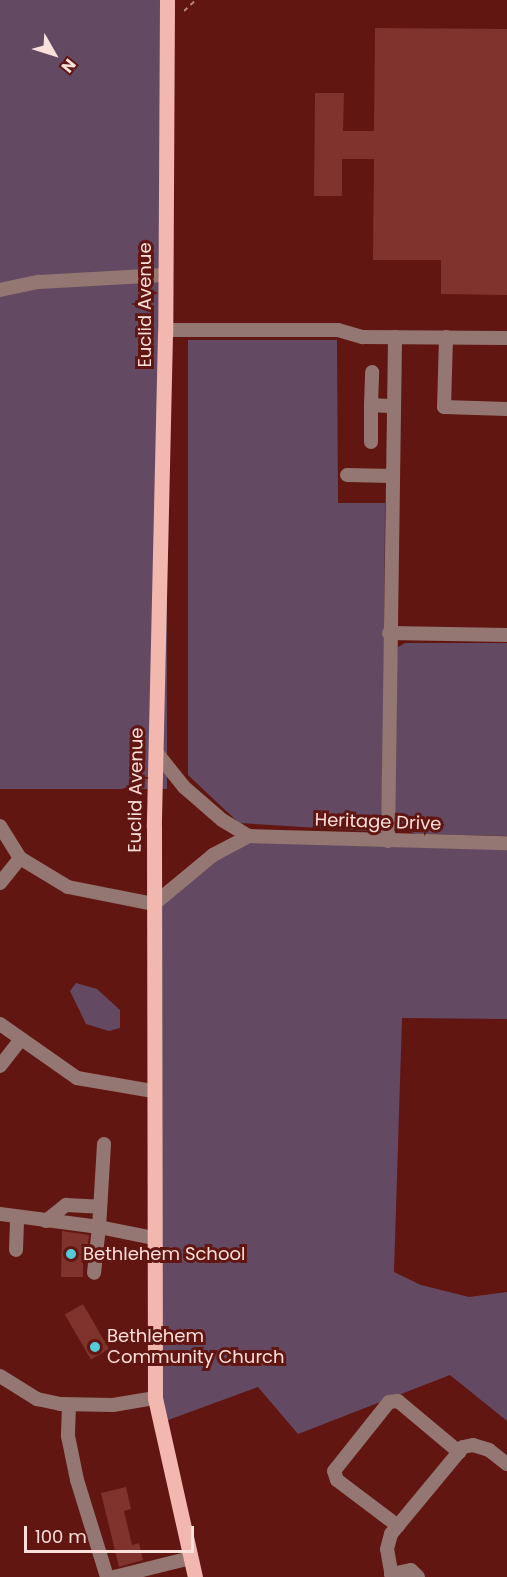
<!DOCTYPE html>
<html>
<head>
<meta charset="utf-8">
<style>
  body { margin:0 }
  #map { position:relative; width:507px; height:1577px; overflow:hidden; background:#611612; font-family:Poppins,sans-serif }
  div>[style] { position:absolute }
  .green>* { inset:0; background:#644963; transform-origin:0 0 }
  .building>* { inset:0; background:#80332c; transform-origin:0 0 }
  .path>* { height:2px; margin-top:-1px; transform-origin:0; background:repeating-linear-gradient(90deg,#b68580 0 4.5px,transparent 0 9px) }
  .minor>* { height:14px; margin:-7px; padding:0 7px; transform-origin:7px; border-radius:7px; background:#947772 }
  .major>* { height:15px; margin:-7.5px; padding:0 7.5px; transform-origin:7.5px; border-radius:7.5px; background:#f2b7af }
  .dots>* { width:16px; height:16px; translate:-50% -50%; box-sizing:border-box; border:3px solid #611612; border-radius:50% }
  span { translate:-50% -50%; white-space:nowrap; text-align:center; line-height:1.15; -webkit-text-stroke:6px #611612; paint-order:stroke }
  .street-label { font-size:18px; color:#fce0db }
  .poi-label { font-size:18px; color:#fce0db }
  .left { translate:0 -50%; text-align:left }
  .north { position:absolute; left:24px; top:24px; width:60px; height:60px; -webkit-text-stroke:4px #611612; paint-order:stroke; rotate:129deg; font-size:16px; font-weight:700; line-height:24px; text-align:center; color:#fce0db }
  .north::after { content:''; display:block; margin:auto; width:21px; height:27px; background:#fce0db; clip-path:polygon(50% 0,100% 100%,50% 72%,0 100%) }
  .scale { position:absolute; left:24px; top:1526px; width:170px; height:27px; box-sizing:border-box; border:3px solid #fce0db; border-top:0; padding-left:8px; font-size:18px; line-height:21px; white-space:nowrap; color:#fce0db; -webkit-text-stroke:4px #611612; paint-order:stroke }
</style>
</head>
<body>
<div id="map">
  <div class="green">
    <div style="left:0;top:0;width:167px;height:789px"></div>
    <div style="clip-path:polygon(188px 340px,337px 340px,338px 503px,385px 503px,383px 802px,381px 817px,367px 831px,239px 823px,188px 775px)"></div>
    <div style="clip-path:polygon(405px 643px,507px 643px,507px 836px,416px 834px,399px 827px,394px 817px,396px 655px,398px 647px)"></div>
    <div style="clip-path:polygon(249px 836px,507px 843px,507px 1019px,402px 1018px,394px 1272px,421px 1285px,469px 1297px,507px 1292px,507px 1421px,450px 1375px,298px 1434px,258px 1387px,160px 1423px,154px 904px)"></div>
    <div style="clip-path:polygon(76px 983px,97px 989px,120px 1010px,120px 1028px,109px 1031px,86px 1024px,70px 991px)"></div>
  </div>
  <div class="building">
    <div style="clip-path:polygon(375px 28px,507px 29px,507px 295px,441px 294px,441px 260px,373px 260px,374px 159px,342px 159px,342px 196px,314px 196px,315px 93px,344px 93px,343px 131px,374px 131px)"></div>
    <div style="clip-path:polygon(62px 1231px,89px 1235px,88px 1245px,83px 1245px,83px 1277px,61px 1277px)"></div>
    <div style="left:83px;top:1304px;width:52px;height:21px;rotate:60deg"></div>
    <div style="clip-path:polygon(126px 1487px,131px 1509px,124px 1511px,132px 1545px,139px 1543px,143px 1560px,119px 1567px,101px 1493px)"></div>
  </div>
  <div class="path">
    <div style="left:184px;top:11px;width:16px;rotate:-43deg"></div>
  </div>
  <div class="minor">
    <div style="left:0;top:290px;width:40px;rotate:-12deg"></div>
    <div style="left:39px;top:282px;width:125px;rotate:-3.2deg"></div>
    <div style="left:165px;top:330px;width:173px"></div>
    <div style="left:338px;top:330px;width:26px;rotate:16deg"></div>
    <div style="left:363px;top:337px;width:144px;rotate:0.4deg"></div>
    <div style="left:446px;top:337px;width:70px;rotate:91.6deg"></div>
    <div style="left:444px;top:407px;width:63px;rotate:1.8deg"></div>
    <div style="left:371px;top:405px;width:33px;rotate:-88deg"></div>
    <div style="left:371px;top:442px;width:37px;rotate:-90deg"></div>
    <div style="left:371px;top:405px;width:22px;rotate:3deg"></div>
    <div style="left:347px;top:475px;width:45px;rotate:1.3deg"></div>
    <div style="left:389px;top:633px;width:118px;rotate:1deg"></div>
    <div style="left:156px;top:752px;width:45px;rotate:51.3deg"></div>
    <div style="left:184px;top:787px;width:50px;rotate:41deg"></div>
    <div style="left:222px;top:820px;width:31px;rotate:31deg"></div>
    <div style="left:249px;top:836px;width:258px;rotate:1.6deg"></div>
    <div style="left:0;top:826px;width:38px;rotate:58deg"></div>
    <div style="left:20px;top:858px;width:56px;rotate:31.1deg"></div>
    <div style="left:68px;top:887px;width:88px;rotate:11.2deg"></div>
    <div style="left:154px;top:904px;width:77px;rotate:-39.7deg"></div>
    <div style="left:213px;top:855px;width:41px;rotate:-27.8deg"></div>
    <div style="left:388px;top:841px;width:504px;rotate:-89.2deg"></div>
    <div style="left:0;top:883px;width:32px;rotate:-51deg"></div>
    <div style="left:0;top:1024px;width:94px;rotate:35deg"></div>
    <div style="left:77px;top:1078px;width:76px;rotate:9.8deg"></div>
    <div style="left:0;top:1066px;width:33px;rotate:-52deg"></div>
    <div style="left:104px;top:1144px;width:83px;rotate:93.4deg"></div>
    <div style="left:99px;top:1227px;width:55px;rotate:11.5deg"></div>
    <div style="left:0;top:1214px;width:100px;rotate:7.5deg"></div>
    <div style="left:99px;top:1227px;width:46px;rotate:96.2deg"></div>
    <div style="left:46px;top:1221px;width:26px;rotate:-39deg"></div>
    <div style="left:66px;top:1205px;width:34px;rotate:3deg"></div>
    <div style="left:16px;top:1250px;width:33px;rotate:-88deg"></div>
    <div style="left:0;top:1376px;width:44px;rotate:31.9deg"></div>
    <div style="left:37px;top:1399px;width:24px;rotate:12deg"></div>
    <div style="left:60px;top:1404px;width:53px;rotate:1.1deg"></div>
    <div style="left:113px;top:1405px;width:43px;rotate:-9.5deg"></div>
    <div style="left:69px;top:1405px;width:31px;rotate:92deg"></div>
    <div style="left:68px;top:1436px;width:45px;rotate:78.4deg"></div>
    <div style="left:77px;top:1480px;width:102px;rotate:72.8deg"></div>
    <div style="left:398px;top:1526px;width:76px;rotate:-143deg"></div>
    <div style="left:337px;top:1480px;width:9px;rotate:-108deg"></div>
    <div style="left:334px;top:1471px;width:88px;rotate:-51.4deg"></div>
    <div style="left:389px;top:1402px;width:9px;rotate:-6deg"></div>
    <div style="left:398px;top:1401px;width:80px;rotate:39.9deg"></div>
    <div style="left:391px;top:1574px;width:20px;rotate:-11deg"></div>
    <div style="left:411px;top:1570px;width:10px;rotate:45deg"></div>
    <div style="left:114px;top:1577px;width:79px;rotate:-13.9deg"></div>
    <div style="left:392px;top:1577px;width:28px;rotate:-100deg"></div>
    <div style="left:387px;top:1549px;width:16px;rotate:-75deg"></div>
    <div style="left:391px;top:1534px;width:113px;rotate:-50.4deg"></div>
    <div style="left:463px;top:1447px;width:10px;rotate:-11deg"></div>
    <div style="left:473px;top:1445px;width:17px;rotate:17deg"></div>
    <div style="left:489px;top:1450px;width:23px;rotate:38deg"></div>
  </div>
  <div class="major">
    <div style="left:167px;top:0;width:334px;rotate:90.3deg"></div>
    <div style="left:165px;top:334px;width:493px;rotate:91.3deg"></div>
    <div style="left:154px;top:827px;width:571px;rotate:89.9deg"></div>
    <div style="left:155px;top:1398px;width:183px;rotate:77.4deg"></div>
  </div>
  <div class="dots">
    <div style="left:71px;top:1254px;background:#53cbdb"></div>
    <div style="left:95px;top:1347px;background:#53cbdb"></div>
  </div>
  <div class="street-label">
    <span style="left:145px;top:305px;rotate:-90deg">Euclid Avenue</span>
    <span style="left:136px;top:790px;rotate:-89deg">Euclid Avenue</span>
    <span style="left:378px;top:822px;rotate:2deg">Heritage Drive</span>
  </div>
  <div class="poi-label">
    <span class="left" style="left:83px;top:1254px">Bethlehem School</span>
    <span class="left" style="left:107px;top:1347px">Bethlehem<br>Community Church</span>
  </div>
  <div class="north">N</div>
  <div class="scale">100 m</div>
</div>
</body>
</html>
